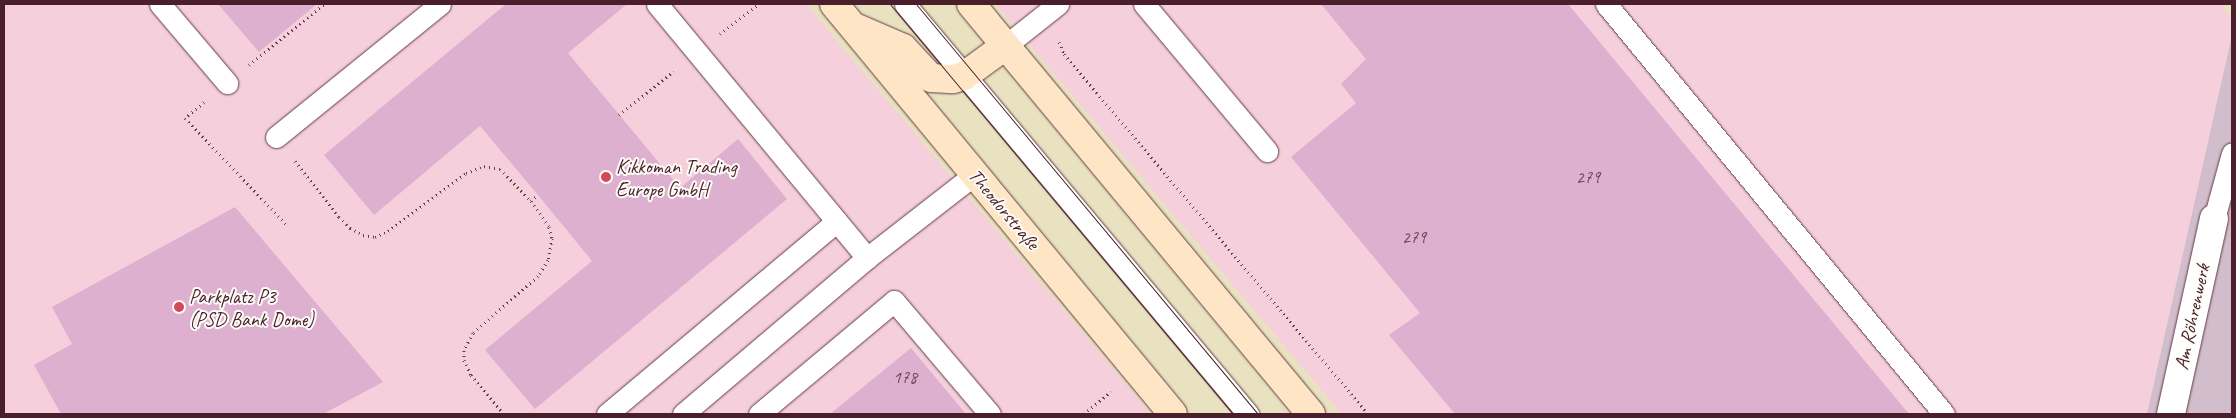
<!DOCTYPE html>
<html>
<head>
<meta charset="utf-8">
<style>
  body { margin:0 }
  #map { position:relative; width:2236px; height:418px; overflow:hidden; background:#e8e2c1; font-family:Caveat,sans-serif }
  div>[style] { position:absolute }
  .built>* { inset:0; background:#f5cfdb }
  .industrial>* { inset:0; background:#d1bdcc }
  .building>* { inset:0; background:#deb0d0 }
  .path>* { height:3px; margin-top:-1.5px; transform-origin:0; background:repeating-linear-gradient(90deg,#623c42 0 1px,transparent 0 5px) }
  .roads { filter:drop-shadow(0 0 1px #623c42) drop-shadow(0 0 1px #623c42) }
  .lane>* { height:21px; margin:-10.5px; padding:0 10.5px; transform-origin:10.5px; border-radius:10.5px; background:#fff }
  .street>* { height:28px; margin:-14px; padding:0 14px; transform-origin:14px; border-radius:14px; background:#fff }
  .secondary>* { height:28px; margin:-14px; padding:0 14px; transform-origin:14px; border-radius:14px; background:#fee5c5 }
  .tram>* { height:1px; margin:-0.5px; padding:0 0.5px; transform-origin:0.5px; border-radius:0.5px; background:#4a1f2b }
  .dots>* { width:14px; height:14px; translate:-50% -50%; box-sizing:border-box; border:2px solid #fdfcf7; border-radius:50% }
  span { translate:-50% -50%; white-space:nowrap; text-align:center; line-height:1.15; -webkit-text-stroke:4px #fdfcf7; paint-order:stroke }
  .number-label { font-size:18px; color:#6f4354 }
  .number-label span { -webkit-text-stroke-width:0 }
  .poi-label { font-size:20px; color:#4a1f2b }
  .left { translate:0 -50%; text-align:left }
  .street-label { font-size:20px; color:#4a1f2b }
  .frame { position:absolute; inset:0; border:5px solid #4a1f2b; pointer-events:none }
</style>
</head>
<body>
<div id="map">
  <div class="built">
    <div style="clip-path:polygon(4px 4px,806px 4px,1151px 414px,4px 414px)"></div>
    <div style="clip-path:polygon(995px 4px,2223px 4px,2232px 22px,2232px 35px,2147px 414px,1342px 414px)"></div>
  </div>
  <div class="industrial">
    <div style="clip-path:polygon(2232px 35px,2232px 414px,2147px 414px)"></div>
  </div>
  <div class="building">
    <div style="clip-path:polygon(218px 4px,317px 4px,259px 52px)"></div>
    <div style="clip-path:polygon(506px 4px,627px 4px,568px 53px,680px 188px,738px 139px,787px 199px,535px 409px,485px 350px,592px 261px,538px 195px,480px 126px,374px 215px,324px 155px)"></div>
    <div style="clip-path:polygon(1321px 4px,1568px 4px,1909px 414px,1455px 414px,1389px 335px,1420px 313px,1291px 157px,1356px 103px,1341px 84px,1366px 59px)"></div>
    <div style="clip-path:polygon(235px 207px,383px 382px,323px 414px,61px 414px,34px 365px,72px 344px,52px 307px)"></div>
    <div style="clip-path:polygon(911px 348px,966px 414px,830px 414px)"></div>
  </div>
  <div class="path">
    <div style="left:720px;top:34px;width:49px;rotate:-37.6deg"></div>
    <div style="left:1059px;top:42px;width:13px;rotate:67deg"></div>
    <div style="left:1064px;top:54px;width:471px;rotate:49.8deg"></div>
    <div style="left:249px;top:65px;width:97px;rotate:-39.1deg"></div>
    <div style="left:204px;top:102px;width:25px;rotate:140deg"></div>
    <div style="left:185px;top:118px;width:146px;rotate:46.4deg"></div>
    <div style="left:619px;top:115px;width:70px;rotate:-38.7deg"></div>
    <div style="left:295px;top:161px;width:71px;rotate:51.8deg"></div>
    <div style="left:339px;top:217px;width:16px;rotate:45deg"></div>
    <div style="left:350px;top:228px;width:15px;rotate:28deg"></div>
    <div style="left:363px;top:235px;width:12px;rotate:9deg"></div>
    <div style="left:375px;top:237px;width:14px;rotate:-25deg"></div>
    <div style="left:388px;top:231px;width:97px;rotate:-36.6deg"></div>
    <div style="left:466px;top:173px;width:19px;rotate:-21deg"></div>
    <div style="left:484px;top:166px;width:16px;rotate:11deg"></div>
    <div style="left:500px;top:169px;width:45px;rotate:45.9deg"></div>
    <div style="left:531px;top:201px;width:32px;rotate:55deg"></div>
    <div style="left:549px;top:227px;width:11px;rotate:75deg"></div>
    <div style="left:552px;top:238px;width:22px;rotate:100deg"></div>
    <div style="left:548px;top:260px;width:19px;rotate:122deg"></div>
    <div style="left:538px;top:276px;width:86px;rotate:138.8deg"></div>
    <div style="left:473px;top:333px;width:19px;rotate:118deg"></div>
    <div style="left:464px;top:350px;width:10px;rotate:90deg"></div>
    <div style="left:464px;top:360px;width:17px;rotate:65deg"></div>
    <div style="left:471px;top:375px;width:51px;rotate:49.8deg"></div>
    <div style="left:531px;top:201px;width:9px;rotate:-41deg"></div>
    <div style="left:1084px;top:414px;width:35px;rotate:-40deg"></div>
  </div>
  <div class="roads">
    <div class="lane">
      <div style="left:160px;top:4px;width:104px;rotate:49.7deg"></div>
      <div style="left:657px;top:4px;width:330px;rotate:50.4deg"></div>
      <div style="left:905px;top:4px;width:535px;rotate:50.08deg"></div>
      <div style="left:1144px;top:4px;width:192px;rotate:50.1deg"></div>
      <div style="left:1606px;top:4px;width:531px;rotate:50.5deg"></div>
      <div style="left:1005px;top:46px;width:68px;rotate:-38.4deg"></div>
      <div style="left:276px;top:137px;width:211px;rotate:-39deg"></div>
      <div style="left:2214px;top:219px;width:68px;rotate:-74.7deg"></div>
      <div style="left:607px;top:414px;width:300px;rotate:-40deg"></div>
      <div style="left:683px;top:414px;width:241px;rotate:-40.3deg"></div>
      <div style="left:867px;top:258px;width:137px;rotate:-37.9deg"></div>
      <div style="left:759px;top:414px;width:176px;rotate:-39.9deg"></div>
      <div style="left:894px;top:301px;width:148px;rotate:49.7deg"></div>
    </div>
    <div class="street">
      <div style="left:2171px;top:414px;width:200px;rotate:-77.6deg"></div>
    </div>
    <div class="secondary">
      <div style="left:834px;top:4px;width:532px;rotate:50.42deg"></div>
      <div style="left:971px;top:4px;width:533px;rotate:50.33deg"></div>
      <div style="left:857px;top:28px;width:50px;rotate:23.5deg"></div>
      <div style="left:903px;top:48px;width:41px;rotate:47deg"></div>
      <div style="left:931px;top:78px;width:22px;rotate:3deg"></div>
      <div style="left:953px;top:79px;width:11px;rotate:-15deg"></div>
      <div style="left:964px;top:76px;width:51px;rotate:-36.2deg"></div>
    </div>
  </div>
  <div class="tram">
    <div style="left:890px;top:4px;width:535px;rotate:50.08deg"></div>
    <div style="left:916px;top:4px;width:534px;rotate:50.17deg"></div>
  </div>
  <div class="dots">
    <div style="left:606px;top:177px;background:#d1495b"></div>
    <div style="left:179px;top:307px;background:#d1495b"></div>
  </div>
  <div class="number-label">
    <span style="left:1588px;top:177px">279</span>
    <span style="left:1414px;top:237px">279</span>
    <span style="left:905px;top:377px">178</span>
  </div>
  <div class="poi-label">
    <span class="left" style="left:616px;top:178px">Kikkoman Trading<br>Europe GmbH</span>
    <span class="left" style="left:189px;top:308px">Parkplatz P3<br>(PSD Bank Dome)</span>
  </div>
  <div class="street-label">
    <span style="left:1004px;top:209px;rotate:50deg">Theodorstraße</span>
    <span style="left:2192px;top:317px;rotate:-78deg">Am Röhrenwerk</span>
  </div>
  <div class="frame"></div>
</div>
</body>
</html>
